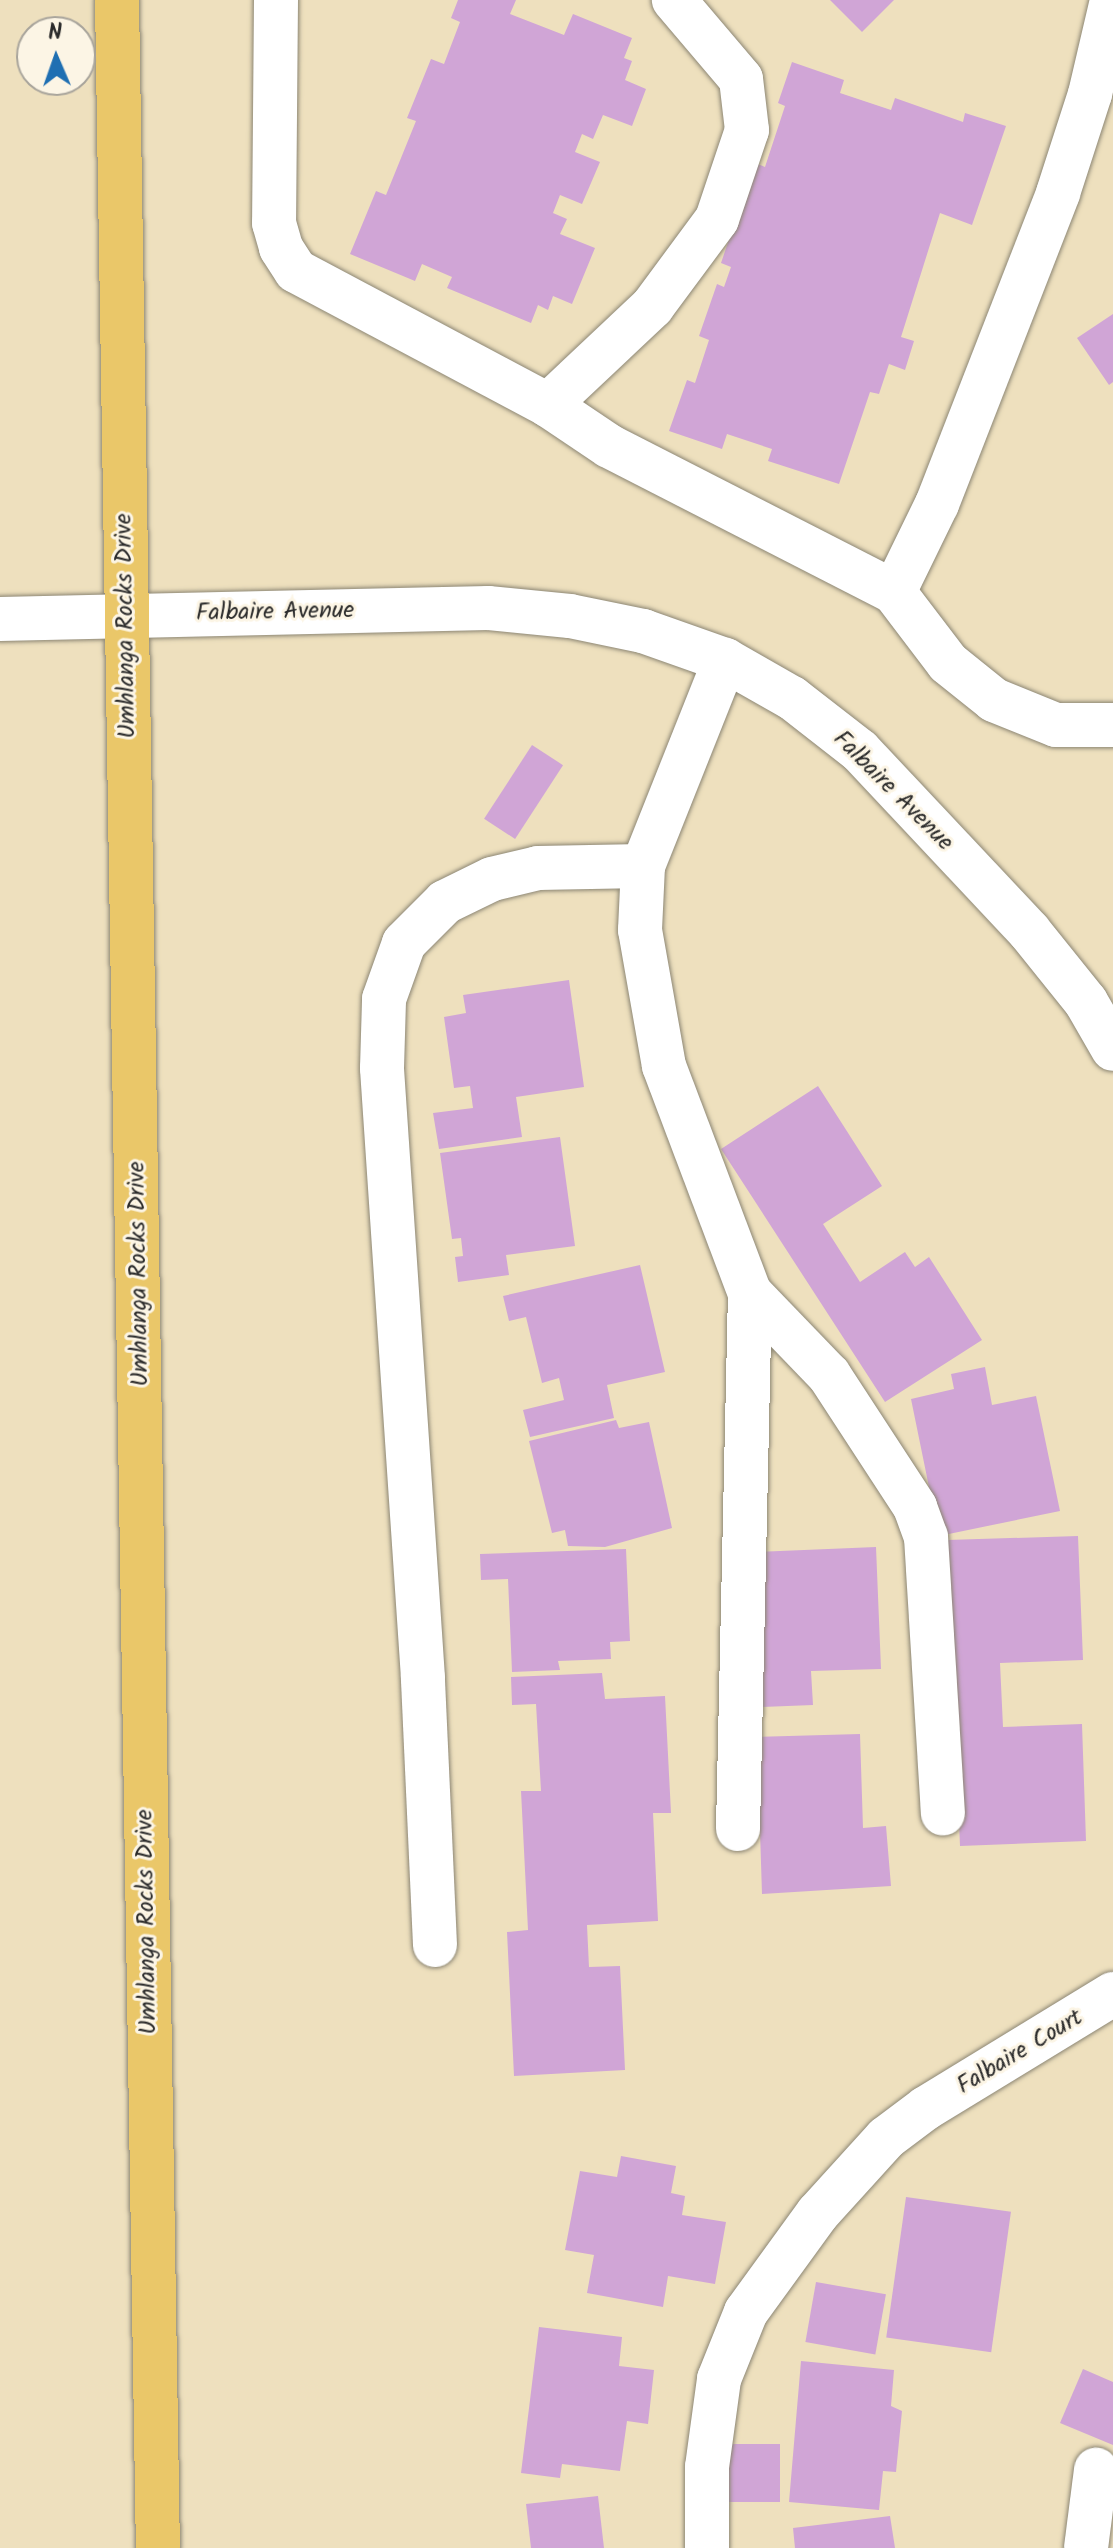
<!DOCTYPE html>
<html>
<head>
<meta charset="utf-8">
<style>
  body { margin:0 }
  #map { position:relative; width:1113px; height:2548px; overflow:hidden; background:#eee0be; font-family:Kalam,sans-serif }
  div>[style] { position:absolute }
  .building>* { inset:0; background:#d0a5d6; transform-origin:0 0 }
  .roads { filter:drop-shadow(0 0 2px #8c8674) drop-shadow(0 0 2px #8c8674) }
  .minor>* { height:44px; margin:-22px; padding:0 22px; transform-origin:22px; border-radius:22px; background:#fff }
  .major>* { height:44px; margin:-22px; padding:0 22px; transform-origin:22px; border-radius:22px; background:#eac769 }
  span { translate:-50% -50%; white-space:nowrap; text-align:center; line-height:1.15; -webkit-text-stroke:6px #fcf5e5; paint-order:stroke }
  .street-label { font-size:24px; color:#2b2b2b }
  .north { position:absolute; left:16px; top:16px; width:80px; height:80px; box-sizing:border-box; background:#fcf5e5; border:2px solid #a8a49b; border-radius:50%; rotate:358deg; font-size:22px; font-weight:700; line-height:32px; text-align:center; color:#2b2b2b }
  .north::after { content:''; display:block; margin:auto; width:28px; height:36px; background:#1f6fb2; clip-path:polygon(50% 0,100% 100%,50% 72%,0 100%) }
</style>
</head>
<body>
<div id="map">
  <div class="building">
    <div style="clip-path:polygon(458px 0,516px 0,510px 14px,564px 35px,573px 14px,632px 38px,624px 58px,632px 61px,625px 80px,646px 89px,632px 126px,603px 115px,593px 139px,582px 134px,575px 152px,600px 162px,582px 204px,560px 195px,553px 213px,567px 219px,560px 234px,595px 248px,572px 304px,553px 296px,548px 310px,538px 305px,531px 323px,447px 288px,452px 277px,422px 264px,415px 281px,350px 254px,376px 191px,386px 195px,416px 121px,407px 118px,431px 59px,444px 64px,460px 22px,451px 18px)"></div>
    <div style="clip-path:polygon(830px 0,894px 0,862px 32px)"></div>
    <div style="clip-path:polygon(792px 62px,844px 80px,840px 93px,891px 110px,895px 98px,963px 122px,965px 113px,1006px 126px,972px 225px,940px 213px,901px 337px,914px 341px,905px 370px,889px 364px,879px 394px,870px 392px,839px 484px,768px 461px,772px 449px,727px 434px,722px 449px,669px 431px,687px 380px,695px 383px,709px 340px,699px 336px,717px 284px,724px 287px,731px 267px,721px 263px,755px 163px,765px 167px,785px 106px,778px 103px)"></div>
    <div style="clip-path:polygon(1113px 314px,1113px 382px,1109px 385px,1077px 338px)"></div>
    <div style="left:532px;top:745px;width:37px;height:88px;rotate:33deg"></div>
    <div style="clip-path:polygon(569px 980px,584px 1087px,516px 1097px,522px 1137px,439px 1149px,433px 1113px,473px 1108px,470px 1086px,454px 1088px,444px 1017px,466px 1013px,463px 995px)"></div>
    <div style="clip-path:polygon(818px 1086px,882px 1186px,823px 1224px,860px 1282px,905px 1252px,915px 1267px,929px 1257px,982px 1340px,885px 1402px,721px 1149px)"></div>
    <div style="clip-path:polygon(560px 1137px,575px 1246px,506px 1255px,509px 1275px,458px 1282px,455px 1257px,463px 1256px,461px 1238px,452px 1239px,440px 1153px)"></div>
    <div style="clip-path:polygon(640px 1265px,665px 1372px,607px 1385px,614px 1418px,530px 1437px,523px 1410px,564px 1400px,559px 1378px,542px 1383px,526px 1317px,509px 1321px,503px 1296px)"></div>
    <div style="clip-path:polygon(985px 1367px,992px 1405px,1036px 1396px,1060px 1511px,939px 1536px,911px 1399px,954px 1389px,951px 1374px)"></div>
    <div style="clip-path:polygon(616px 1420px,619px 1428px,649px 1422px,672px 1528px,605px 1547px,568px 1546px,565px 1530px,552px 1533px,529px 1441px)"></div>
    <div style="clip-path:polygon(1078px 1536px,1083px 1660px,1000px 1663px,1003px 1727px,1082px 1724px,1086px 1841px,960px 1846px,947px 1540px)"></div>
    <div style="clip-path:polygon(876px 1547px,881px 1669px,811px 1671px,813px 1705px,762px 1707px,755px 1552px)"></div>
    <div style="clip-path:polygon(626px 1549px,630px 1641px,610px 1642px,611px 1659px,558px 1661px,560px 1670px,512px 1672px,508px 1579px,481px 1580px,480px 1554px)"></div>
    <div style="clip-path:polygon(602px 1673px,605px 1699px,665px 1696px,671px 1813px,653px 1813px,658px 1921px,587px 1925px,589px 1967px,620px 1966px,625px 2070px,514px 2076px,507px 1932px,528px 1930px,521px 1791px,541px 1791px,536px 1704px,512px 1705px,511px 1677px)"></div>
    <div style="clip-path:polygon(860px 1734px,863px 1828px,886px 1826px,891px 1886px,762px 1894px,757px 1737px)"></div>
    <div style="clip-path:polygon(621px 2156px,676px 2166px,671px 2193px,685px 2196px,682px 2215px,726px 2222px,715px 2284px,668px 2276px,663px 2307px,587px 2293px,594px 2255px,565px 2250px,580px 2171px,617px 2177px)"></div>
    <div style="left:906px;top:2197px;width:106px;height:142px;rotate:8deg"></div>
    <div style="left:816px;top:2282px;width:71px;height:61px;rotate:10deg"></div>
    <div style="clip-path:polygon(539px 2327px,622px 2337px,619px 2366px,654px 2370px,648px 2424px,627px 2421px,620px 2471px,562px 2464px,560px 2478px,521px 2473px)"></div>
    <div style="clip-path:polygon(801px 2361px,894px 2370px,891px 2406px,902px 2411px,896px 2472px,883px 2471px,879px 2510px,789px 2502px)"></div>
    <div style="clip-path:polygon(1083px 2369px,1113px 2382px,1113px 2445px,1060px 2423px)"></div>
    <div style="left:725px;top:2444px;width:55px;height:58px"></div>
    <div style="clip-path:polygon(598px 2496px,604px 2548px,531px 2548px,526px 2504px)"></div>
    <div style="clip-path:polygon(890px 2516px,895px 2548px,795px 2548px,793px 2528px)"></div>
  </div>
  <div class="roads">
    <div class="minor">
      <div style="left:276px;top:0;width:223px;rotate:90.5deg"></div>
      <div style="left:274px;top:223px;width:26px;rotate:74deg"></div>
      <div style="left:281px;top:248px;width:27px;rotate:57deg"></div>
      <div style="left:296px;top:271px;width:285px;rotate:28deg"></div>
      <div style="left:548px;top:405px;width:73px;rotate:33.9deg"></div>
      <div style="left:609px;top:446px;width:320px;rotate:27.1deg"></div>
      <div style="left:894px;top:592px;width:89px;rotate:52.7deg"></div>
      <div style="left:948px;top:663px;width:59px;rotate:38.8deg"></div>
      <div style="left:994px;top:700px;width:67px;rotate:22deg"></div>
      <div style="left:1056px;top:725px;width:57px"></div>
      <div style="left:548px;top:405px;width:143px;rotate:-43.3deg"></div>
      <div style="left:652px;top:307px;width:109px;rotate:-53.5deg"></div>
      <div style="left:717px;top:219px;width:94px;rotate:-71.4deg"></div>
      <div style="left:747px;top:130px;width:51px;rotate:-96.7deg"></div>
      <div style="left:741px;top:79px;width:104px;rotate:-130.3deg"></div>
      <div style="left:894px;top:592px;width:98px;rotate:-64deg"></div>
      <div style="left:937px;top:504px;width:334px;rotate:-68.7deg"></div>
      <div style="left:1058px;top:193px;width:104px;rotate:-72.1deg"></div>
      <div style="left:1090px;top:94px;width:97px;rotate:-76.8deg"></div>
      <div style="left:0;top:619px;width:488px;rotate:-1.3deg"></div>
      <div style="left:488px;top:608px;width:82px;rotate:5.6deg"></div>
      <div style="left:570px;top:616px;width:75px;rotate:11.6deg"></div>
      <div style="left:643px;top:631px;width:87px;rotate:19.5deg"></div>
      <div style="left:725px;top:660px;width:77px;rotate:29.6deg"></div>
      <div style="left:792px;top:698px;width:86px;rotate:37.9deg"></div>
      <div style="left:860px;top:751px;width:247px;rotate:46.8deg"></div>
      <div style="left:1029px;top:931px;width:91px;rotate:51.2deg"></div>
      <div style="left:1086px;top:1002px;width:54px;rotate:60.1deg"></div>
      <div style="left:643px;top:866px;width:64px;rotate:92.7deg"></div>
      <div style="left:640px;top:930px;width:138px;rotate:80deg"></div>
      <div style="left:664px;top:1066px;width:243px;rotate:69.3deg"></div>
      <div style="left:750px;top:1293px;width:114px;rotate:46.1deg"></div>
      <div style="left:829px;top:1375px;width:158px;rotate:56.9deg"></div>
      <div style="left:915px;top:1507px;width:32px;rotate:70deg"></div>
      <div style="left:926px;top:1537px;width:277px;rotate:86.5deg"></div>
      <div style="left:738px;top:1829px;width:536px;rotate:-88.72deg"></div>
      <div style="left:435px;top:1945px;width:267px;rotate:-92.6deg"></div>
      <div style="left:423px;top:1678px;width:611px;rotate:-93.85deg"></div>
      <div style="left:382px;top:1068px;width:69px;rotate:-88.3deg"></div>
      <div style="left:384px;top:999px;width:59px;rotate:-70.3deg"></div>
      <div style="left:404px;top:943px;width:58px;rotate:-45deg"></div>
      <div style="left:445px;top:902px;width:52px;rotate:-26.1deg"></div>
      <div style="left:492px;top:879px;width:47px;rotate:-13.4deg"></div>
      <div style="left:538px;top:868px;width:105px;rotate:-1.1deg"></div>
      <div style="left:643px;top:866px;width:222px;rotate:-68.3deg"></div>
      <div style="left:707px;top:2548px;width:81px;rotate:-90deg"></div>
      <div style="left:707px;top:2467px;width:89px;rotate:-82.2deg"></div>
      <div style="left:719px;top:2379px;width:72px;rotate:-68.1deg"></div>
      <div style="left:746px;top:2312px;width:122px;rotate:-54deg"></div>
      <div style="left:818px;top:2213px;width:101px;rotate:-47.8deg"></div>
      <div style="left:886px;top:2138px;width:50px;rotate:-36.9deg"></div>
      <div style="left:926px;top:2108px;width:219px;rotate:-31.4deg"></div>
      <div style="left:1086px;top:2548px;width:79px;rotate:-82.7deg"></div>
    </div>
    <div class="major">
      <div style="left:117px;top:0;width:2548px;rotate:89.08deg"></div>
    </div>
  </div>
  <div class="street-label">
    <span style="left:275px;top:612px;rotate:-1deg">Falbaire Avenue</span>
    <span style="left:126px;top:626px;rotate:-91deg">Umhlanga Rocks Drive</span>
    <span style="left:893px;top:791px;rotate:45deg">Falbaire Avenue</span>
    <span style="left:139px;top:1274px;rotate:-91deg">Umhlanga Rocks Drive</span>
    <span style="left:147px;top:1922px;rotate:-91deg">Umhlanga Rocks Drive</span>
    <span style="left:1020px;top:2052px;rotate:-31deg">Falbaire Court</span>
  </div>
  <div class="north">N</div>
</div>
</body>
</html>
